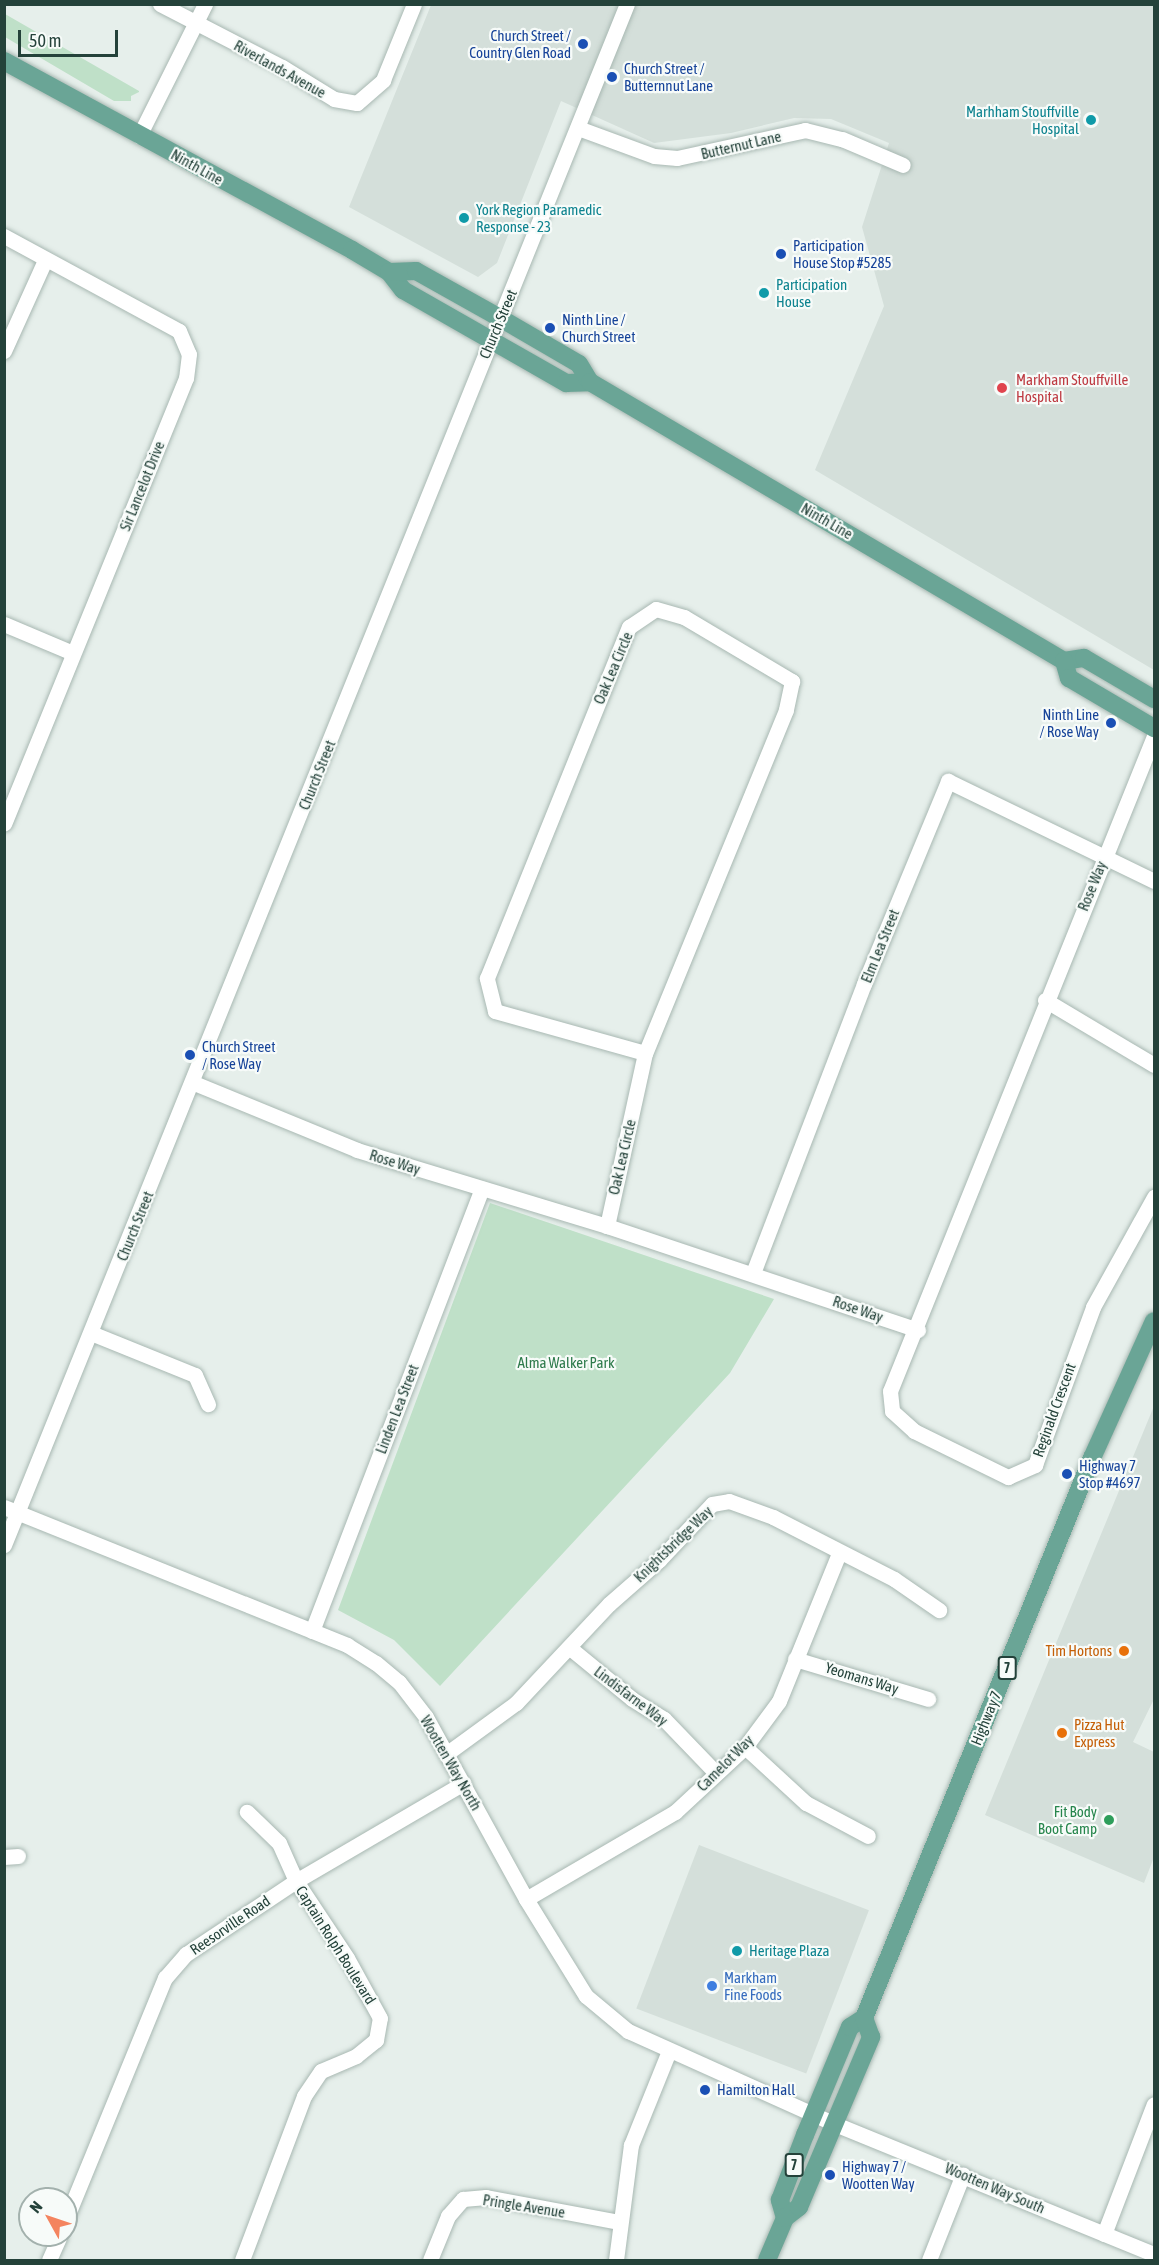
<!DOCTYPE html>
<html>
<head>
<meta charset="utf-8">
<style>
  body { margin:0 }
  #map { position:relative; width:1159px; height:2265px; overflow:hidden; background:#e6efeb; font-family:"Asap Condensed",sans-serif }
  div>[style] { position:absolute }
  .built>* { inset:0; background:#d4dfda; transform-origin:0 0 }
  .green>* { inset:0; background:#bfe0c8 }
  .roads { filter:drop-shadow(0 0 2px #a8b8b2) drop-shadow(0 0 2px #a8b8b2) }
  .minor>* { height:15px; margin:-7.5px; padding:0 7.5px; transform-origin:7.5px; border-radius:7.5px; background:#fff }
  .major>* { height:18px; margin:-9px; padding:0 9px; transform-origin:9px; border-radius:9px; background:#6aa596 }
  .dots>* { width:16px; height:16px; translate:-50% -50%; box-sizing:border-box; border:3px solid #f7fbf9; border-radius:50% }
  span { translate:-50% -50%; white-space:nowrap; text-align:center; line-height:1.15; -webkit-text-stroke:4.5px #f7fbf9; paint-order:stroke }
  .shield-label span { padding:2px 4px; background:#f7fbf9; border:2px solid; border-radius:4px; -webkit-text-stroke-width:0 }
  .shield-label { font-size:14px; color:#24423a; font-weight:700 }
  .transit-label { font-size:15px; color:#164399 }
  .right { translate:-100% -50%; text-align:right }
  .left { translate:0 -50%; text-align:left }
  .street-label { font-size:15px; color:#24423a }
  .culture-label { font-size:15px; color:#0d838f }
  .health-label { font-size:15px; color:#be3a42 }
  .park-label { font-size:15px; color:#2d7a4b }
  .food-label { font-size:15px; color:#c56008 }
  .leisure-label { font-size:15px; color:#27864d }
  .shop-label { font-size:15px; color:#366cbe }
  .frame { position:absolute; inset:0; border:6px solid #24423a; pointer-events:none }
  .north { position:absolute; left:18px; top:2187px; width:60px; height:60px; box-sizing:border-box; background:#f7fbf9; border:2px solid #a3b1ad; border-radius:50%; rotate:310deg; font-size:16px; font-weight:700; line-height:24px; text-align:center; color:#24423a }
  .north::after { content:''; display:block; margin:auto; width:21px; height:27px; background:#f4845f; clip-path:polygon(50% 0,100% 100%,50% 72%,0 100%) }
  .scale { position:absolute; left:18px; top:30px; width:100px; height:27px; box-sizing:border-box; border:3px solid #24423a; border-top:0; padding-left:8px; font-size:18px; line-height:21px; white-space:nowrap; color:#24423a; -webkit-text-stroke:4px #f7fbf9; paint-order:stroke }
</style>
</head>
<body>
<div id="map">
  <div class="built">
    <div style="clip-path:polygon(431px 5px,1154px 5px,1154px 670px,815px 470px,884px 306px,862px 227px,889px 143px,831px 119px,794px 118px,731px 133px,654px 143px,561px 101px,497px 263px,478px 277px,349px 207px)"></div>
    <div style="clip-path:polygon(1154px 1406px,1154px 1699px,1133px 1742px,1154px 1752px,1154px 1857px,1144px 1883px,985px 1815px)"></div>
    <div style="left:699px;top:1845px;width:182px;height:175px;rotate:21deg"></div>
  </div>
  <div class="green">
    <div style="clip-path:polygon(5px 14px,139px 91px,139px 92px,131px 96px,131px 101px,114px 101px,5px 37px)"></div>
    <div style="clip-path:polygon(490px 1203px,774px 1299px,730px 1373px,440px 1686px,394px 1640px,338px 1610px)"></div>
  </div>
  <div class="roads">
    <div class="minor">
      <div style="left:160px;top:4px;width:137px;rotate:27.3deg"></div>
      <div style="left:282px;top:67px;width:61px;rotate:31.6deg"></div>
      <div style="left:334px;top:99px;width:23px;rotate:10deg"></div>
      <div style="left:357px;top:103px;width:35px;rotate:-41deg"></div>
      <div style="left:383px;top:80px;width:82px;rotate:-67.8deg"></div>
      <div style="left:578px;top:128px;width:81px;rotate:20.2deg"></div>
      <div style="left:654px;top:156px;width:23px;rotate:5deg"></div>
      <div style="left:677px;top:158px;width:131px;rotate:-12.3deg"></div>
      <div style="left:805px;top:130px;width:38px;rotate:14deg"></div>
      <div style="left:842px;top:139px;width:66px;rotate:23.1deg"></div>
      <div style="left:139px;top:136px;width:148px;rotate:-63.4deg"></div>
      <div style="left:4px;top:236px;width:199px;rotate:28.5deg"></div>
      <div style="left:179px;top:331px;width:25px;rotate:67deg"></div>
      <div style="left:189px;top:354px;width:24px;rotate:97deg"></div>
      <div style="left:186px;top:378px;width:481px;rotate:112.2deg"></div>
      <div style="left:4px;top:351px;width:100px;rotate:-65.7deg"></div>
      <div style="left:4px;top:624px;width:75px;rotate:22.8deg"></div>
      <div style="left:1154px;top:736px;width:706px;rotate:111.95deg"></div>
      <div style="left:890px;top:1391px;width:20px;rotate:84deg"></div>
      <div style="left:892px;top:1411px;width:30px;rotate:42deg"></div>
      <div style="left:914px;top:1431px;width:105px;rotate:26.1deg"></div>
      <div style="left:1008px;top:1477px;width:30px;rotate:-24deg"></div>
      <div style="left:1035px;top:1465px;width:168px;rotate:-69.8deg"></div>
      <div style="left:1093px;top:1307px;width:126px;rotate:-61deg"></div>
      <div style="left:1045px;top:1000px;width:127px;rotate:30.8deg"></div>
      <div style="left:194px;top:1083px;width:176px;rotate:22.3deg"></div>
      <div style="left:357px;top:1150px;width:261px;rotate:16.9deg"></div>
      <div style="left:607px;top:1226px;width:328px;rotate:18.5deg"></div>
      <div style="left:607px;top:1226px;width:177px;rotate:-77.6deg"></div>
      <div style="left:645px;top:1053px;width:156px;rotate:-164.4deg"></div>
      <div style="left:495px;top:1011px;width:34px;rotate:-104deg"></div>
      <div style="left:487px;top:978px;width:379px;rotate:-68deg"></div>
      <div style="left:629px;top:627px;width:32px;rotate:-34deg"></div>
      <div style="left:656px;top:609px;width:29px;rotate:16deg"></div>
      <div style="left:684px;top:617px;width:126px;rotate:30.7deg"></div>
      <div style="left:792px;top:681px;width:30px;rotate:102deg"></div>
      <div style="left:786px;top:710px;width:371px;rotate:112.3deg"></div>
      <div style="left:753px;top:1273px;width:310px;rotate:-69deg"></div>
      <div style="left:864px;top:984px;width:220px;rotate:-67.5deg"></div>
      <div style="left:948px;top:781px;width:229px;rotate:25.9deg"></div>
      <div style="left:91px;top:1333px;width:112px;rotate:22deg"></div>
      <div style="left:195px;top:1375px;width:32px;rotate:66deg"></div>
      <div style="left:4px;top:1507px;width:370px;rotate:21.9deg"></div>
      <div style="left:347px;top:1645px;width:34px;rotate:32deg"></div>
      <div style="left:376px;top:1663px;width:30px;rotate:40deg"></div>
      <div style="left:399px;top:1682px;width:44px;rotate:52.4deg"></div>
      <div style="left:426px;top:1717px;width:208px;rotate:61.2deg"></div>
      <div style="left:526px;top:1899px;width:114px;rotate:58.3deg"></div>
      <div style="left:586px;top:1996px;width:55px;rotate:39.8deg"></div>
      <div style="left:628px;top:2031px;width:227px;rotate:24.2deg"></div>
      <div style="left:835px;top:2124px;width:344px;rotate:22.2deg"></div>
      <div style="left:4px;top:1545px;width:1662px;rotate:-67.99deg"></div>
      <div style="left:312px;top:1631px;width:474px;rotate:-69deg"></div>
      <div style="left:570px;top:1648px;width:80px;rotate:39.4deg"></div>
      <div style="left:632px;top:1699px;width:38px;rotate:32deg"></div>
      <div style="left:664px;top:1719px;width:75px;rotate:46.1deg"></div>
      <div style="left:795px;top:1659px;width:139px;rotate:16.7deg"></div>
      <div style="left:745px;top:1747px;width:83px;rotate:42.6deg"></div>
      <div style="left:806px;top:1803px;width:70px;rotate:28deg"></div>
      <div style="left:446px;top:1754px;width:87px;rotate:-36.1deg"></div>
      <div style="left:516px;top:1703px;width:136px;rotate:-46.8deg"></div>
      <div style="left:609px;top:1604px;width:67px;rotate:-41.3deg"></div>
      <div style="left:659px;top:1560px;width:77px;rotate:-46.6deg"></div>
      <div style="left:712px;top:1504px;width:17px;rotate:-10deg"></div>
      <div style="left:729px;top:1501px;width:47px;rotate:20deg"></div>
      <div style="left:773px;top:1517px;width:136px;rotate:27.1deg"></div>
      <div style="left:894px;top:1579px;width:55px;rotate:34.6deg"></div>
      <div style="left:4px;top:1857px;width:14px;rotate:-4deg"></div>
      <div style="left:526px;top:1899px;width:173px;rotate:-30.3deg"></div>
      <div style="left:675px;top:1812px;width:96px;rotate:-42.9deg"></div>
      <div style="left:745px;top:1747px;width:57px;rotate:-53.5deg"></div>
      <div style="left:779px;top:1701px;width:160px;rotate:-67.9deg"></div>
      <div style="left:66px;top:2219px;width:261px;rotate:-67.7deg"></div>
      <div style="left:165px;top:1978px;width:32px;rotate:-49deg"></div>
      <div style="left:186px;top:1954px;width:132px;rotate:-33.6deg"></div>
      <div style="left:296px;top:1881px;width:194px;rotate:-30.3deg"></div>
      <div style="left:1104px;top:2234px;width:139px;rotate:-69deg"></div>
      <div style="left:49px;top:2260px;width:27px;rotate:-66deg"></div>
      <div style="left:242px;top:2260px;width:175px;rotate:-69.3deg"></div>
      <div style="left:304px;top:2096px;width:30px;rotate:-56deg"></div>
      <div style="left:321px;top:2071px;width:38px;rotate:-23deg"></div>
      <div style="left:356px;top:2056px;width:26px;rotate:-39deg"></div>
      <div style="left:376px;top:2040px;width:22px;rotate:-80deg"></div>
      <div style="left:380px;top:2018px;width:68px;rotate:-118.8deg"></div>
      <div style="left:347px;top:1958px;width:92px;rotate:-123.5deg"></div>
      <div style="left:296px;top:1881px;width:42px;rotate:-114.1deg"></div>
      <div style="left:279px;top:1843px;width:45px;rotate:-135.9deg"></div>
      <div style="left:430px;top:2260px;width:48px;rotate:-67.8deg"></div>
      <div style="left:448px;top:2216px;width:23px;rotate:-49deg"></div>
      <div style="left:463px;top:2199px;width:23px;rotate:-5deg"></div>
      <div style="left:486px;top:2197px;width:136px;rotate:10.6deg"></div>
      <div style="left:616px;top:2260px;width:116px;rotate:-82.6deg"></div>
      <div style="left:631px;top:2145px;width:101px;rotate:-68deg"></div>
      <div style="left:929px;top:2260px;width:92px;rotate:-68.4deg"></div>
    </div>
    <div class="major">
      <div style="left:4px;top:61px;width:396px;rotate:28.5deg"></div>
      <div style="left:352px;top:250px;width:43px;rotate:30.7deg"></div>
      <div style="left:389px;top:272px;width:23px;rotate:52deg"></div>
      <div style="left:403px;top:290px;width:188px;rotate:29.7deg"></div>
      <div style="left:566px;top:383px;width:24px;rotate:-2deg"></div>
      <div style="left:389px;top:272px;width:27px;rotate:-2deg"></div>
      <div style="left:416px;top:271px;width:96px;rotate:29.2deg"></div>
      <div style="left:500px;top:318px;width:91px;rotate:30.2deg"></div>
      <div style="left:579px;top:364px;width:21px;rotate:59deg"></div>
      <div style="left:590px;top:382px;width:550px;rotate:30.48deg"></div>
      <div style="left:1064px;top:661px;width:20px;rotate:-9deg"></div>
      <div style="left:1084px;top:658px;width:81px;rotate:30.4deg"></div>
      <div style="left:1064px;top:661px;width:18px;rotate:74deg"></div>
      <div style="left:1069px;top:678px;width:99px;rotate:30.5deg"></div>
      <div style="left:785px;top:2218px;width:19px;rotate:-106deg"></div>
      <div style="left:780px;top:2200px;width:70px;rotate:-69deg"></div>
      <div style="left:805px;top:2135px;width:117px;rotate:-67.4deg"></div>
      <div style="left:850px;top:2027px;width:17px;rotate:-33deg"></div>
      <div style="left:864px;top:2018px;width:605px;rotate:-67.85deg"></div>
      <div style="left:1092px;top:1458px;width:150px;rotate:-65.7deg"></div>
      <div style="left:767px;top:2260px;width:46px;rotate:-66.8deg"></div>
      <div style="left:785px;top:2218px;width:18px;rotate:-38deg"></div>
      <div style="left:799px;top:2207px;width:185px;rotate:-67deg"></div>
      <div style="left:871px;top:2037px;width:20px;rotate:-110deg"></div>
    </div>
  </div>
  <div class="dots">
    <div style="left:583px;top:44px;background:#1a4fb4"></div>
    <div style="left:612px;top:77px;background:#1a4fb4"></div>
    <div style="left:1091px;top:120px;background:#0f9aa8"></div>
    <div style="left:464px;top:218px;background:#0f9aa8"></div>
    <div style="left:781px;top:254px;background:#1a4fb4"></div>
    <div style="left:764px;top:293px;background:#0f9aa8"></div>
    <div style="left:550px;top:328px;background:#1a4fb4"></div>
    <div style="left:1002px;top:388px;background:#e0444e"></div>
    <div style="left:1111px;top:723px;background:#1a4fb4"></div>
    <div style="left:190px;top:1055px;background:#1a4fb4"></div>
    <div style="left:1067px;top:1474px;background:#1a4fb4"></div>
    <div style="left:1124px;top:1651px;background:#e8710a"></div>
    <div style="left:1062px;top:1733px;background:#e8710a"></div>
    <div style="left:1109px;top:1820px;background:#2e9e5b"></div>
    <div style="left:737px;top:1951px;background:#0f9aa8"></div>
    <div style="left:712px;top:1986px;background:#3f7fe0"></div>
    <div style="left:705px;top:2090px;background:#1a4fb4"></div>
    <div style="left:830px;top:2175px;background:#1a4fb4"></div>
  </div>
  <div class="shield-label">
    <span style="left:1007px;top:1668px">7</span>
    <span style="left:794px;top:2165px">7</span>
  </div>
  <div class="transit-label">
    <span class="right" style="left:571px;top:44px">Church Street /<br>Country Glen Road</span>
    <span class="left" style="left:624px;top:77px">Church Street /<br>Butternnut Lane</span>
    <span class="left" style="left:793px;top:254px">Participation<br>House Stop #5285</span>
    <span class="left" style="left:562px;top:328px">Ninth Line /<br>Church Street</span>
    <span class="right" style="left:1099px;top:723px">Ninth Line<br>/ Rose Way</span>
    <span class="left" style="left:202px;top:1055px">Church Street<br>/ Rose Way</span>
    <span class="left" style="left:1079px;top:1474px">Highway 7<br>Stop #4697</span>
    <span class="left" style="left:717px;top:2090px">Hamilton Hall</span>
    <span class="left" style="left:842px;top:2175px">Highway 7 /<br>Wootten Way</span>
  </div>
  <div class="street-label">
    <span style="left:280px;top:69px;rotate:29deg">Riverlands Avenue</span>
    <span style="left:741px;top:145px;rotate:-13deg">Butternut Lane</span>
    <span style="left:197px;top:167px;rotate:29deg">Ninth Line</span>
    <span style="left:498px;top:324px;rotate:-67deg">Church Street</span>
    <span style="left:142px;top:486px;rotate:-68deg">Sir Lancelot Drive</span>
    <span style="left:827px;top:521px;rotate:30deg">Ninth Line</span>
    <span style="left:613px;top:668px;rotate:-67deg">Oak Lea Circle</span>
    <span style="left:317px;top:775px;rotate:-68deg">Church Street</span>
    <span style="left:1092px;top:886px;rotate:-68deg">Rose Way</span>
    <span style="left:880px;top:946px;rotate:-68deg">Elm Lea Street</span>
    <span style="left:622px;top:1157px;rotate:-77deg">Oak Lea Circle</span>
    <span style="left:395px;top:1162px;rotate:17deg">Rose Way</span>
    <span style="left:135px;top:1226px;rotate:-68deg">Church Street</span>
    <span style="left:858px;top:1309px;rotate:19deg">Rose Way</span>
    <span style="left:397px;top:1409px;rotate:-69deg">Linden Lea Street</span>
    <span style="left:1054px;top:1410px;rotate:-70deg">Reginald Crescent</span>
    <span style="left:673px;top:1544px;rotate:-44deg">Knightsbridge Way</span>
    <span style="left:862px;top:1678px;rotate:17deg">Yeomans Way</span>
    <span style="left:631px;top:1696px;rotate:37deg">Lindisfarne Way</span>
    <span style="left:986px;top:1718px;rotate:-68deg">Highway 7</span>
    <span style="left:451px;top:1763px;rotate:60deg">Wootten Way North</span>
    <span style="left:725px;top:1763px;rotate:-45deg">Camelot Way</span>
    <span style="left:230px;top:1925px;rotate:-34deg">Reesorville Road</span>
    <span style="left:336px;top:1945px;rotate:58deg">Captain Rolph Boulevard</span>
    <span style="left:995px;top:2188px;rotate:23deg">Wootten Way South</span>
    <span style="left:524px;top:2206px;rotate:9deg">Pringle Avenue</span>
  </div>
  <div class="culture-label">
    <span class="right" style="left:1079px;top:120px">Marhham Stouffville<br>Hospital</span>
    <span class="left" style="left:476px;top:218px">York Region Paramedic<br>Response - 23</span>
    <span class="left" style="left:776px;top:293px">Participation<br>House</span>
    <span class="left" style="left:749px;top:1951px">Heritage Plaza</span>
  </div>
  <div class="health-label">
    <span class="left" style="left:1016px;top:388px">Markham Stouffville<br>Hospital</span>
  </div>
  <div class="park-label">
    <span style="left:566px;top:1363px">Alma Walker Park</span>
  </div>
  <div class="food-label">
    <span class="right" style="left:1112px;top:1651px">Tim Hortons</span>
    <span class="left" style="left:1074px;top:1733px">Pizza Hut<br>Express</span>
  </div>
  <div class="leisure-label">
    <span class="right" style="left:1097px;top:1820px">Fit Body<br>Boot Camp</span>
  </div>
  <div class="shop-label">
    <span class="left" style="left:724px;top:1986px">Markham<br>Fine Foods</span>
  </div>
  <div class="frame"></div>
  <div class="north">N</div>
  <div class="scale">50 m</div>
</div>
</body>
</html>
